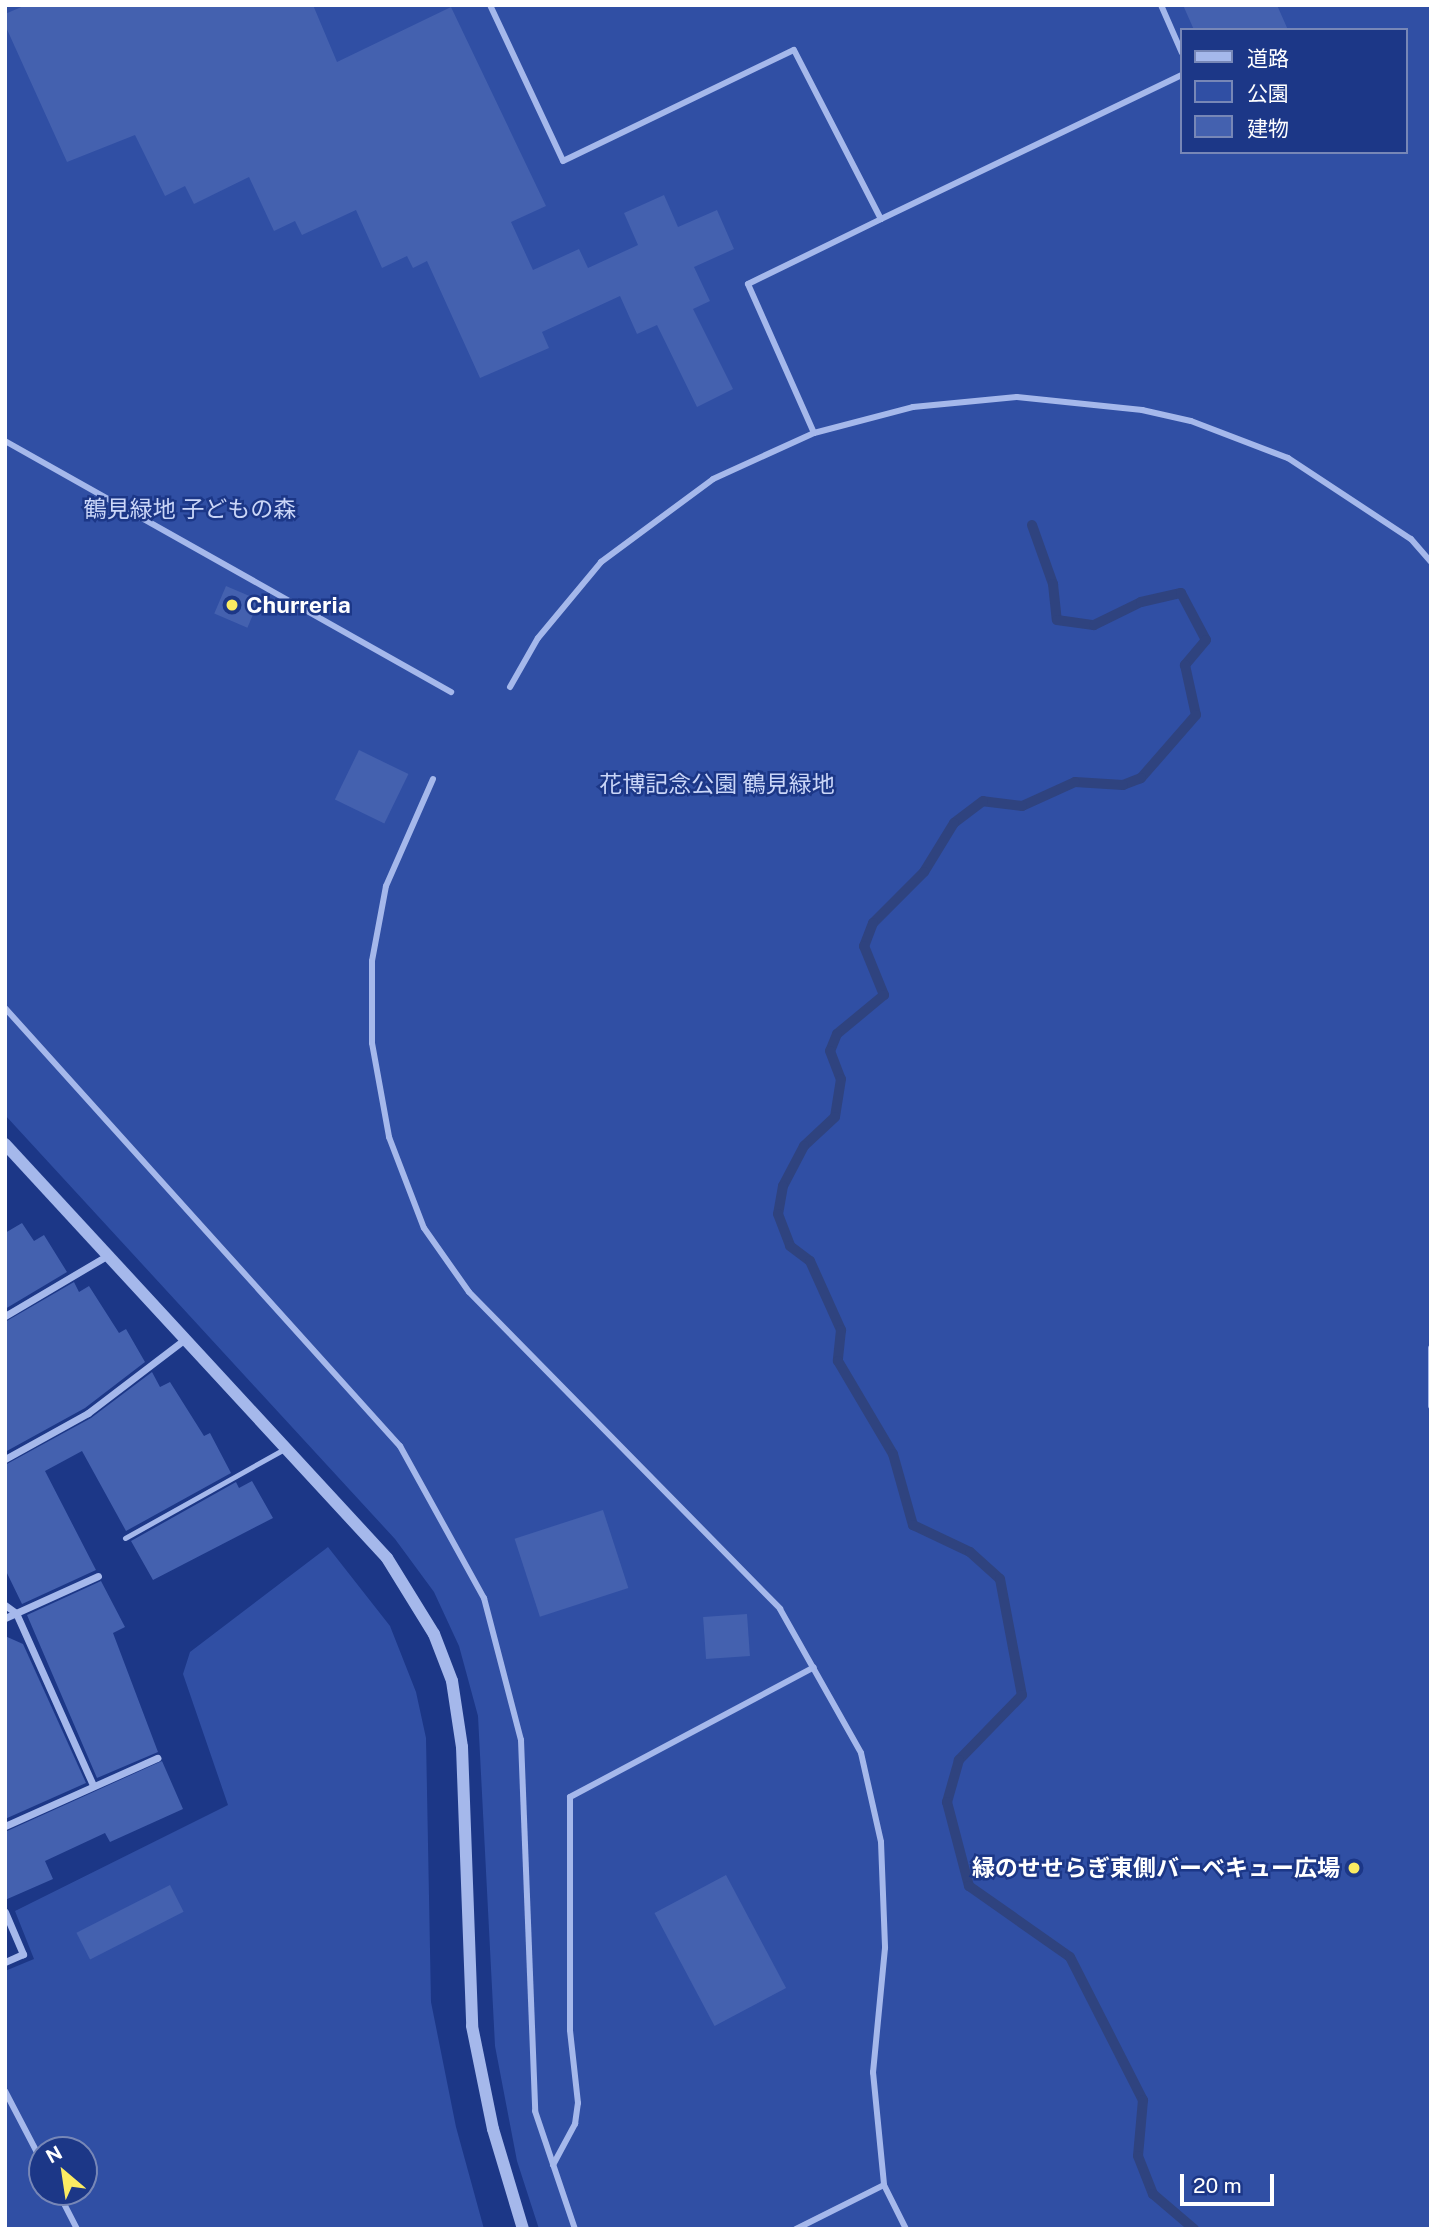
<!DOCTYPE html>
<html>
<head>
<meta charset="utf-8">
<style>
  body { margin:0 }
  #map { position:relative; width:1436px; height:2234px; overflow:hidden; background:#1c3787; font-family:"Public Sans","Noto Sans JP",sans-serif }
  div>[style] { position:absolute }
  .green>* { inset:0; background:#304fa4 }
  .stream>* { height:10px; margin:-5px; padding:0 5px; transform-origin:5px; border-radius:5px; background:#2f437f }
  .building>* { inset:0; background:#4461af; transform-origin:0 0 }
  .service>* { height:5px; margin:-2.5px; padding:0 2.5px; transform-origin:2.5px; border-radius:2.5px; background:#a5b8eb }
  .pedestrian>* { height:6px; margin:-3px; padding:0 3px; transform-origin:3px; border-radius:3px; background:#a5b8eb }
  .minor>* { height:7px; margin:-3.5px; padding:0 3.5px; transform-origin:3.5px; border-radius:3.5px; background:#a5b8eb }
  .tertiary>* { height:12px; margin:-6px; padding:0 6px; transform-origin:6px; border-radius:6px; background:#a5b8eb }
  .dots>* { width:19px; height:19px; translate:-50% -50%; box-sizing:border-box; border:4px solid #1c3787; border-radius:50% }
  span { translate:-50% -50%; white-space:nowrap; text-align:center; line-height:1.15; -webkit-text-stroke:5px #1c3787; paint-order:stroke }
  .park-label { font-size:23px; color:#cad6f8 }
  .poi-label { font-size:23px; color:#fff; font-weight:700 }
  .left { translate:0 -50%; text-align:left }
  .right { translate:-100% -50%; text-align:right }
  .frame { position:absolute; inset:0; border:7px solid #fff; pointer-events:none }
  .legend { position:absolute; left:1180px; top:28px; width:228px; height:126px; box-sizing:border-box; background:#1c3787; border:2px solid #7787b7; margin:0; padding:9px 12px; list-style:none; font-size:21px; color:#fff }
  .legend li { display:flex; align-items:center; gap:14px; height:35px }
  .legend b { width:35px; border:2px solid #7787b7 }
  .north { position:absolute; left:28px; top:2136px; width:70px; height:70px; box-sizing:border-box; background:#1c3787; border:2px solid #7787b7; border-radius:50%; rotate:331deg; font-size:19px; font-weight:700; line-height:28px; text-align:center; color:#fff }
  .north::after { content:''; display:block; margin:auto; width:24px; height:32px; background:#fbeb62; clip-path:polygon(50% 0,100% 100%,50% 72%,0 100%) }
  .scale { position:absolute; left:1180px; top:2174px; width:94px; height:32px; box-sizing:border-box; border:4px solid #fff; border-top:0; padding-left:9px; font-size:21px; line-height:24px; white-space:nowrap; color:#fff; -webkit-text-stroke:5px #1c3787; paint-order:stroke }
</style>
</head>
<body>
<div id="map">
  <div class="green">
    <div style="clip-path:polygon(evenodd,5px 5px,1431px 5px,1431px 2229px,539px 2229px,517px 2161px,495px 2046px,478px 1716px,459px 1646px,434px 1592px,395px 1539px,5px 1115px,5px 5px,1182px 30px,1406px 30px,1406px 152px,1182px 152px,1182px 30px)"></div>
    <div style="clip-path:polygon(evenodd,328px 1547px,390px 1626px,416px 1692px,426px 1738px,431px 2002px,456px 2127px,484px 2229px,5px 2229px,5px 1971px,34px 1959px,15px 1911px,228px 1805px,183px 1674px,190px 1652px,328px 1547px,42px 2150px,84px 2150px,84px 2192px,42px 2192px,42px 2150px)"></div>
  </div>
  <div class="stream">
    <div style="left:1032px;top:525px;width:63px;rotate:70.4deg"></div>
    <div style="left:1053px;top:584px;width:36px;rotate:84deg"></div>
    <div style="left:1057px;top:620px;width:37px;rotate:8deg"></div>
    <div style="left:1094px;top:625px;width:52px;rotate:-26.1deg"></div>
    <div style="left:1141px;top:602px;width:41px;rotate:-12.7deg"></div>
    <div style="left:1181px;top:593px;width:53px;rotate:62deg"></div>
    <div style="left:1206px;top:640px;width:33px;rotate:130deg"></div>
    <div style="left:1185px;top:665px;width:51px;rotate:77.6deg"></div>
    <div style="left:1196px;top:715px;width:84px;rotate:131.1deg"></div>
    <div style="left:1141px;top:778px;width:19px;rotate:159deg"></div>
    <div style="left:1123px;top:785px;width:48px;rotate:-176.4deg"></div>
    <div style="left:1075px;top:782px;width:58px;rotate:155.6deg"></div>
    <div style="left:1022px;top:806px;width:39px;rotate:-173deg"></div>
    <div style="left:983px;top:801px;width:36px;rotate:143deg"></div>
    <div style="left:954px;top:823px;width:57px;rotate:121.5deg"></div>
    <div style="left:924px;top:872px;width:72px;rotate:135deg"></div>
    <div style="left:873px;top:923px;width:25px;rotate:111deg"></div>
    <div style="left:864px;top:946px;width:53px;rotate:67.8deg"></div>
    <div style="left:884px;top:995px;width:61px;rotate:140.3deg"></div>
    <div style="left:837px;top:1034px;width:18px;rotate:112deg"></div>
    <div style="left:830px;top:1051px;width:30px;rotate:69deg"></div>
    <div style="left:841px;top:1079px;width:38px;rotate:99deg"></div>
    <div style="left:835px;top:1117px;width:42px;rotate:136.9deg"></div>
    <div style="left:804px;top:1146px;width:45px;rotate:117.7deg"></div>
    <div style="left:783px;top:1186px;width:28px;rotate:100deg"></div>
    <div style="left:778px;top:1214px;width:34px;rotate:69deg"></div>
    <div style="left:790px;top:1246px;width:25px;rotate:37deg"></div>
    <div style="left:810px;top:1261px;width:76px;rotate:65.8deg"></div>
    <div style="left:841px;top:1330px;width:31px;rotate:96deg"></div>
    <div style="left:838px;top:1361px;width:108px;rotate:59.4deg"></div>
    <div style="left:893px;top:1454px;width:74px;rotate:74.3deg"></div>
    <div style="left:913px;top:1525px;width:63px;rotate:25.3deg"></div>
    <div style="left:970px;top:1552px;width:40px;rotate:42deg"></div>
    <div style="left:1000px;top:1579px;width:118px;rotate:79.3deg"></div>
    <div style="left:1022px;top:1695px;width:91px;rotate:134.1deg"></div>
    <div style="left:959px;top:1760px;width:44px;rotate:105.9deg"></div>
    <div style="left:947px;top:1802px;width:87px;rotate:75.3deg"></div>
    <div style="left:969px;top:1886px;width:123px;rotate:35.1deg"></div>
    <div style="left:1070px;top:1957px;width:161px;rotate:63deg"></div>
    <div style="left:1143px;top:2100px;width:56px;rotate:95.1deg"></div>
    <div style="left:1138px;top:2156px;width:41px;rotate:68.5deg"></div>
    <div style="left:1153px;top:2194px;width:54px;rotate:40.5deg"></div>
  </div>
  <div class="building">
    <div style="clip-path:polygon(26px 5px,313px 5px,337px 62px,451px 7px,546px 206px,511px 222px,533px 270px,579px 249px,588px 268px,638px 245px,624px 213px,664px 195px,678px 227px,717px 210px,734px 249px,694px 267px,710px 301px,693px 309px,733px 389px,697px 407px,657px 325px,637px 334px,620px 296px,542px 332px,549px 348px,480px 378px,427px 261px,413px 268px,407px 256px,382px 268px,356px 210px,302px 235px,295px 221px,274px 231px,249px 177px,194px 204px,185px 186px,165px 196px,135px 135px,67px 162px,5px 25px,5px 14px)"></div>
    <div style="clip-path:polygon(1183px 5px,1277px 5px,1288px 30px,1194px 30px)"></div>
    <div style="left:226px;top:586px;width:36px;height:30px;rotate:23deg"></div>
    <div style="left:359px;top:750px;width:55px;height:55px;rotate:26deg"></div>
    <div style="clip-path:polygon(22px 1223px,34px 1241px,44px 1235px,67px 1272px,5px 1309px,5px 1233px)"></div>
    <div style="clip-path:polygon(74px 1282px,79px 1292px,89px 1286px,119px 1333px,126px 1329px,145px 1362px,85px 1408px,5px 1452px,5px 1322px)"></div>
    <div style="clip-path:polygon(152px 1372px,160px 1387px,170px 1382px,204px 1436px,210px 1433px,231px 1473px,126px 1531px,82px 1451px,45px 1471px,96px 1570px,22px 1604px,5px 1569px,5px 1465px,91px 1418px)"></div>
    <div style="clip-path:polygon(252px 1481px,273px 1518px,153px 1580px,131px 1541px,236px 1482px,239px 1488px)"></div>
    <div style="left:603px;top:1510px;width:82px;height:93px;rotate:72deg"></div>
    <div style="clip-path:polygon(101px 1581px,125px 1627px,113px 1633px,158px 1752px,97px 1778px,27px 1615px)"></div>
    <div style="left:747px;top:1614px;width:42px;height:44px;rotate:86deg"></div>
    <div style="clip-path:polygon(5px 1636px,23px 1644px,86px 1783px,5px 1819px)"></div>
    <div style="clip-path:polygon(162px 1761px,183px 1809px,110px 1842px,105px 1833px,45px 1861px,53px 1879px,5px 1900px,5px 1832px)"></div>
    <div style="left:726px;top:1875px;width:128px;height:81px;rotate:62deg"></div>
    <div style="left:170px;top:1885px;width:30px;height:105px;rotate:63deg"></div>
  </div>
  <div class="service">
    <div style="left:125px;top:1538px;width:182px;rotate:-29.2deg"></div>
  </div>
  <div class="pedestrian">
    <div style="left:490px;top:5px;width:172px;rotate:64.9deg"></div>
    <div style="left:563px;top:161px;width:256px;rotate:-25.7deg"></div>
    <div style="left:794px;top:50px;width:190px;rotate:62.8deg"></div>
    <div style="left:881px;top:219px;width:334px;rotate:-25.6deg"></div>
    <div style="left:1161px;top:5px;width:52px;rotate:66.4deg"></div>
    <div style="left:814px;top:433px;width:163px;rotate:-113.9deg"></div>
    <div style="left:748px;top:284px;width:148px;rotate:-26deg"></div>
    <div style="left:5px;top:441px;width:512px;rotate:29.37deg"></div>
    <div style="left:510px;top:687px;width:56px;rotate:-60.3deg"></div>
    <div style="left:538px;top:638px;width:99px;rotate:-50.3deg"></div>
    <div style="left:601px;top:562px;width:139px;rotate:-36.5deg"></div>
    <div style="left:713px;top:479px;width:111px;rotate:-24.5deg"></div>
    <div style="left:814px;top:433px;width:102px;rotate:-14.7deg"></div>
    <div style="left:913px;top:407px;width:104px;rotate:-5.5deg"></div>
    <div style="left:1017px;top:397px;width:126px;rotate:5.9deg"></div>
    <div style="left:1142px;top:410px;width:50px;rotate:12.7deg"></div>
    <div style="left:1191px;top:421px;width:104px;rotate:20.9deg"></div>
    <div style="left:1288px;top:458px;width:147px;rotate:33.4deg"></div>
    <div style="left:1411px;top:539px;width:30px;rotate:49deg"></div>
    <div style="left:433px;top:779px;width:117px;rotate:113.7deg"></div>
    <div style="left:386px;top:886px;width:76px;rotate:100.6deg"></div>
    <div style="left:372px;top:961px;width:82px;rotate:90deg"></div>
    <div style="left:372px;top:1043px;width:96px;rotate:79.7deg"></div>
    <div style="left:389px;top:1137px;width:97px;rotate:69deg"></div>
    <div style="left:424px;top:1228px;width:78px;rotate:54.9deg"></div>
    <div style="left:469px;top:1292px;width:444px;rotate:45.5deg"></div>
    <div style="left:780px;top:1609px;width:165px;rotate:60.6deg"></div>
    <div style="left:861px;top:1753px;width:91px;rotate:77.3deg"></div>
    <div style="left:881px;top:1842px;width:106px;rotate:87.8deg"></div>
    <div style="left:885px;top:1948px;width:125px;rotate:95.5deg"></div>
    <div style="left:873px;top:2072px;width:114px;rotate:84.4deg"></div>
    <div style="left:884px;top:2185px;width:49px;rotate:63.4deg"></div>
    <div style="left:5px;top:1008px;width:590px;rotate:47.96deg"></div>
    <div style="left:400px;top:1446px;width:174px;rotate:61.1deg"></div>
    <div style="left:484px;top:1598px;width:147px;rotate:75.4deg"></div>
    <div style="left:521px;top:1740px;width:371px;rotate:87.8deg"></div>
    <div style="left:535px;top:2111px;width:125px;rotate:71.3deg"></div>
    <div style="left:1431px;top:1348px;width:58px;rotate:90deg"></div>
    <div style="left:5px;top:2091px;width:80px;rotate:62.5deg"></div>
    <div style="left:553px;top:2165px;width:47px;rotate:-61.8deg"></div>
    <div style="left:575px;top:2124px;width:21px;rotate:-82deg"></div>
    <div style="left:578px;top:2103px;width:73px;rotate:-96.3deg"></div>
    <div style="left:570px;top:2030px;width:233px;rotate:-90deg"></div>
    <div style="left:570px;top:1797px;width:276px;rotate:-28deg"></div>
    <div style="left:58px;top:2192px;width:42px;rotate:62.8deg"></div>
    <div style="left:796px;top:2229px;width:98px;rotate:-26.6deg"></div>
  </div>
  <div class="minor">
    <div style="left:5px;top:1316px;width:120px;rotate:-30.6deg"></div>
    <div style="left:5px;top:1459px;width:95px;rotate:-29deg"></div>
    <div style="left:88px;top:1413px;width:122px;rotate:-37.3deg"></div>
    <div style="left:5px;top:1605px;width:14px;rotate:36deg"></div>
    <div style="left:16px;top:1613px;width:188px;rotate:65.9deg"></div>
    <div style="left:5px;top:1618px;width:102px;rotate:-24.3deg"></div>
    <div style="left:5px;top:1826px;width:167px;rotate:-24.1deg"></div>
    <div style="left:5px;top:1912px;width:46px;rotate:66.8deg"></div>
    <div style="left:23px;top:1954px;width:20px;rotate:156deg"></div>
  </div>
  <div class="tertiary">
    <div style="left:5px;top:1144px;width:563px;rotate:47.3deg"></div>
    <div style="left:387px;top:1558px;width:89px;rotate:58.3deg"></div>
    <div style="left:434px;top:1634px;width:50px;rotate:69deg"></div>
    <div style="left:452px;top:1681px;width:67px;rotate:81.4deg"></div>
    <div style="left:462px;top:1747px;width:279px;rotate:87.9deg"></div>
    <div style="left:472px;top:2026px;width:105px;rotate:78.5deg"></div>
    <div style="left:493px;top:2129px;width:104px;rotate:73.3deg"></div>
  </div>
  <div class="dots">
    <div style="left:232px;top:605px;background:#fbeb62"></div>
    <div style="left:1354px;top:1868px;background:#fbeb62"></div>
  </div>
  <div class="park-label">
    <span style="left:190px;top:509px">鶴見緑地 子どもの森</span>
    <span style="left:717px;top:784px">花博記念公園 鶴見緑地</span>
  </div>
  <div class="poi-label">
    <span class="left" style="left:246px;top:605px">Churreria</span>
    <span class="right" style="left:1340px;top:1868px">緑のせせらぎ東側バーベキュー広場</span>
  </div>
  <div class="frame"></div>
  <ul class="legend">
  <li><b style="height:9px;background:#a5b8eb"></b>道路</li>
  <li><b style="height:19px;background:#304fa4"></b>公園</li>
  <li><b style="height:19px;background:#4461af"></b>建物</li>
  </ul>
  <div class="north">N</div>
  <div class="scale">20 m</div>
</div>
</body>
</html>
